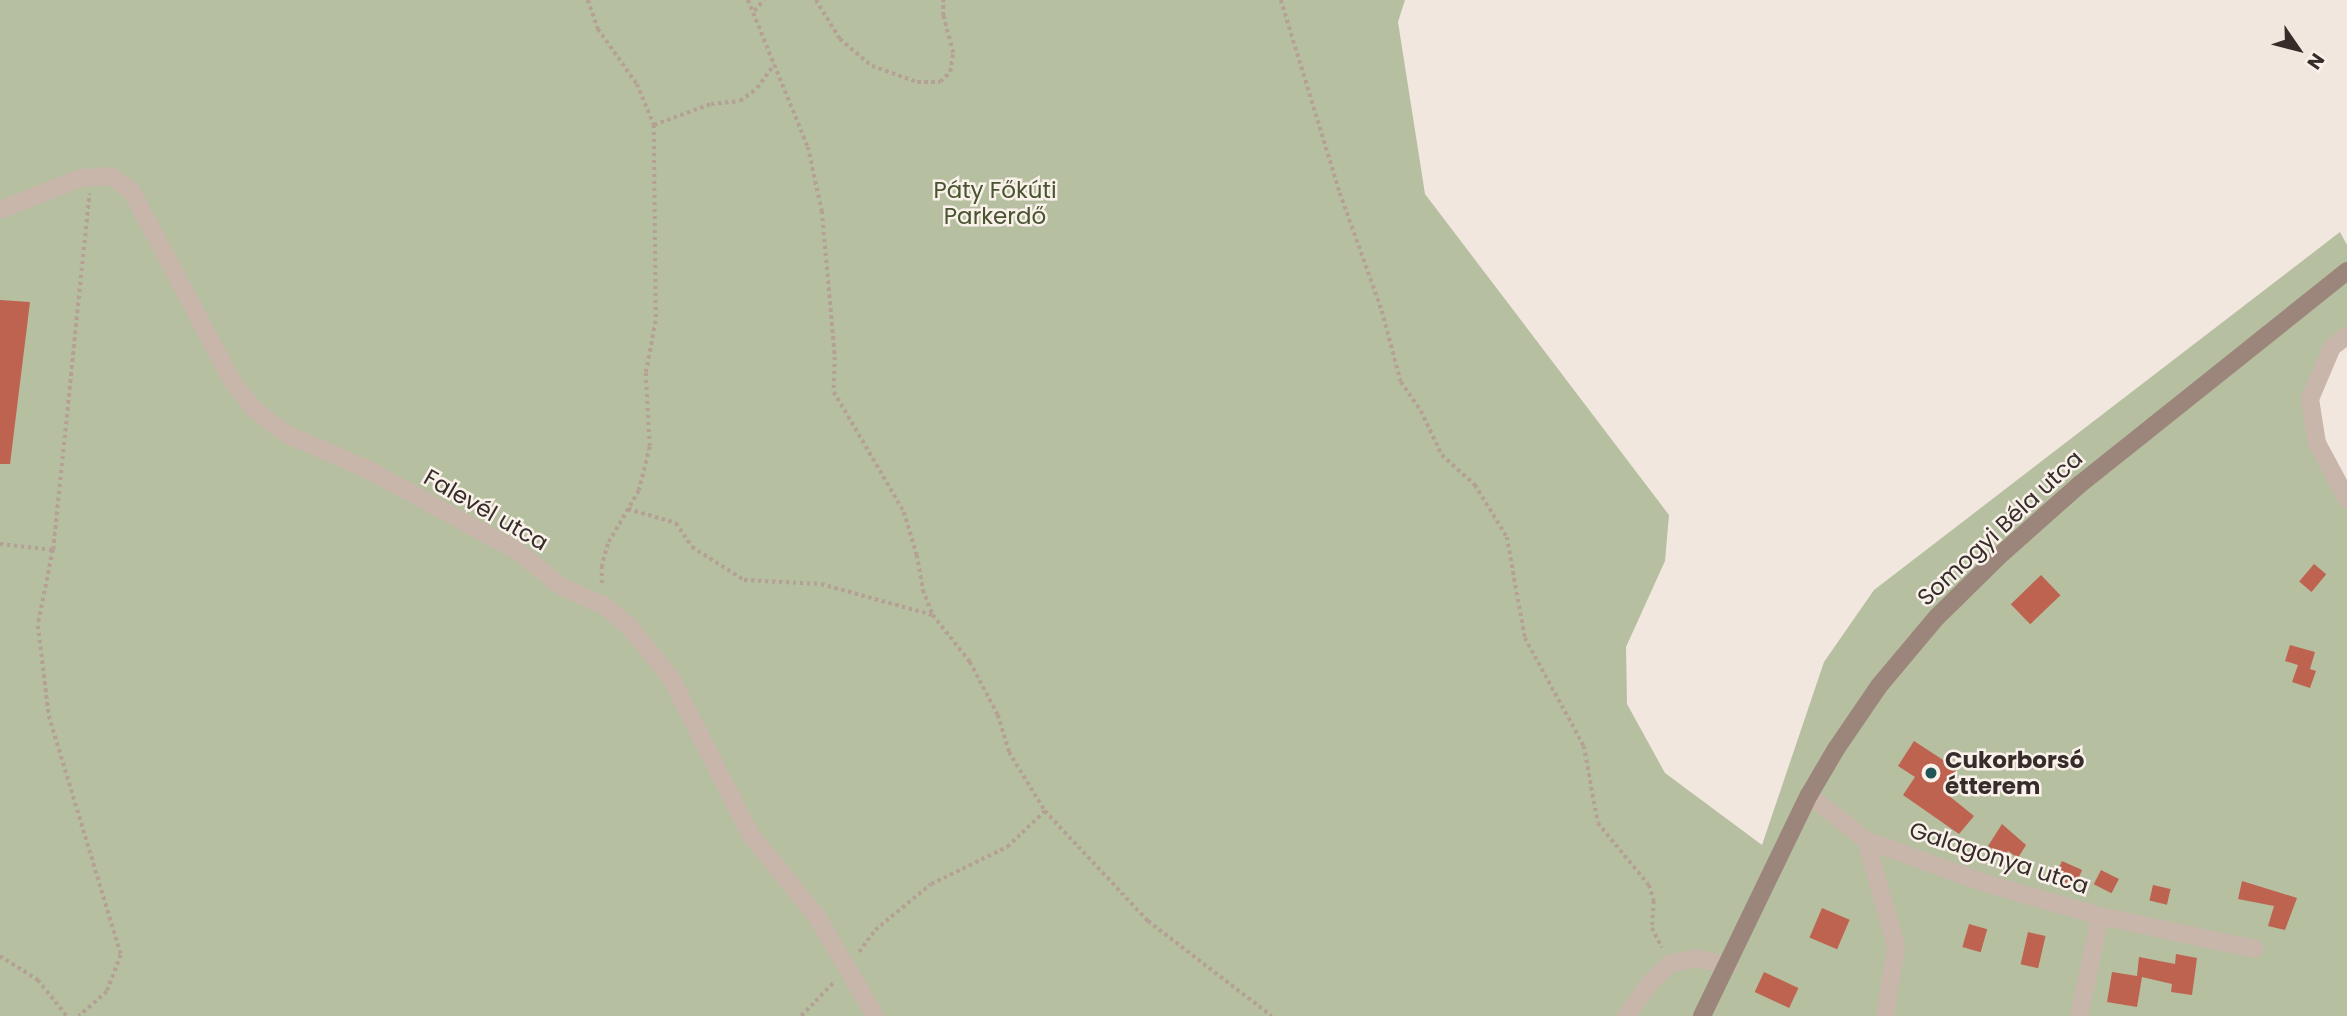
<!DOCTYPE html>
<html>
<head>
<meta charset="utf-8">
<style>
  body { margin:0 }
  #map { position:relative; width:2347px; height:1016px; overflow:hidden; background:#f1e7de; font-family:Poppins,sans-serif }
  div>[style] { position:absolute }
  .green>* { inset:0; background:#b6bf9f }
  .building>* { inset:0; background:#bd6350; transform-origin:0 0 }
  .path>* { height:3.5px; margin-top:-1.75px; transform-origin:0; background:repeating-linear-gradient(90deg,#b4a095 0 3.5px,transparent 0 7px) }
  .street>* { height:18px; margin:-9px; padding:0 9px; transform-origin:9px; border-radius:9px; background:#c8b6ab }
  .secondary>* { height:18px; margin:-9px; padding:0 9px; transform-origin:9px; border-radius:9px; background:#9c867c }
  .dots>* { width:19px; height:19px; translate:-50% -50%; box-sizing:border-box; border:4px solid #f9f1ea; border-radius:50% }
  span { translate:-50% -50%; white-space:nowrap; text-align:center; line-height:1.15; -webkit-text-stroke:5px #f9f1ea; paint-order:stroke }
  .park-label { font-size:23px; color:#48532f }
  .street-label { font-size:23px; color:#362d2a }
  .poi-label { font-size:23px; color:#362d2a; font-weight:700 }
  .left { translate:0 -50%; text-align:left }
  .north { position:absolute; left:2263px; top:14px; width:70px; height:70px; -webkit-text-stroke:5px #f9f1ea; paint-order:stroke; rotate:125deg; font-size:19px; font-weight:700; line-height:28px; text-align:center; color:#362d2a }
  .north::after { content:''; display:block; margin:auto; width:24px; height:32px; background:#362d2a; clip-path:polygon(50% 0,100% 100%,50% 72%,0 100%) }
</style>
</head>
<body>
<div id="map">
  <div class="green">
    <div style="clip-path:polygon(0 0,1405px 0,1398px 22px,1425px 194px,1669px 515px,1665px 561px,1626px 647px,1627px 704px,1665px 773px,1762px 845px,1824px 662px,1874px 590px,2340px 232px,2347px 245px,2347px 336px,2310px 400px,2347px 499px,2347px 1016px,0 1016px)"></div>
  </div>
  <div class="building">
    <div style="clip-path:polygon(0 300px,30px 302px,10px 464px,0 464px)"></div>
    <div style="left:2314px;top:564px;width:16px;height:23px;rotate:40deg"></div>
    <div style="left:2041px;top:575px;width:28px;height:42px;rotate:46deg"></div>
    <div style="clip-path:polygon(2290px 645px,2315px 652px,2310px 669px,2316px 671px,2310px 688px,2292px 682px,2298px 665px,2285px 661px)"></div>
    <div style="clip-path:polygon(1914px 741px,1957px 769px,1943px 791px,1974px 816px,1959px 834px,1903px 795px,1915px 777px,1898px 766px)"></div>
    <div style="clip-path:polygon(2002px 824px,2026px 845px,2018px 858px,2008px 851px,2005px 857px,1988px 846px)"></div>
    <div style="left:2062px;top:861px;width:22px;height:18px;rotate:24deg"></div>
    <div style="left:2101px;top:870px;width:20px;height:16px;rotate:27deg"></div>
    <div style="clip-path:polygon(2242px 881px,2297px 898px,2285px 930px,2268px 926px,2274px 906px,2238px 899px)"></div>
    <div style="left:2153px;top:885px;width:18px;height:16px;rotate:13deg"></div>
    <div style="left:1822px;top:908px;width:30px;height:32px;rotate:23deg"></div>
    <div style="left:1969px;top:924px;width:19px;height:24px;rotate:16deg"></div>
    <div style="left:2028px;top:932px;width:18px;height:33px;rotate:13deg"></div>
    <div style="clip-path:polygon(2176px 954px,2197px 958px,2192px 995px,2171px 992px,2172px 984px,2142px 977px,2137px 1007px,2107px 1002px,2112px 972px,2137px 976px,2139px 957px,2175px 964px)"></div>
    <div style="left:1764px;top:972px;width:38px;height:22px;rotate:25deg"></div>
  </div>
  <div class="path">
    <div style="left:588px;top:0;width:31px;rotate:71deg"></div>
    <div style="left:598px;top:29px;width:67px;rotate:54.7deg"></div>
    <div style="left:637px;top:84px;width:44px;rotate:67.5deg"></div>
    <div style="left:654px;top:125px;width:196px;rotate:89.4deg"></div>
    <div style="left:656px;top:321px;width:53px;rotate:100.9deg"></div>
    <div style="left:646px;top:373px;width:74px;rotate:86.9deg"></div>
    <div style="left:650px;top:447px;width:45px;rotate:104deg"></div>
    <div style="left:639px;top:491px;width:61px;rotate:120.3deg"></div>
    <div style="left:608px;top:544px;width:23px;rotate:105deg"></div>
    <div style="left:602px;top:566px;width:18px;rotate:90deg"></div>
    <div style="left:748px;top:0;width:159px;rotate:67.8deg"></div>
    <div style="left:808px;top:147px;width:66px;rotate:77.7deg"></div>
    <div style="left:822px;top:211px;width:147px;rotate:84.9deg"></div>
    <div style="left:835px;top:357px;width:35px;rotate:92deg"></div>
    <div style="left:834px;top:392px;width:139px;rotate:59.7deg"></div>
    <div style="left:904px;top:512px;width:45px;rotate:73.2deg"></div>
    <div style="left:917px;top:555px;width:36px;rotate:80deg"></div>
    <div style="left:923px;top:590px;width:27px;rotate:68deg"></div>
    <div style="left:933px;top:615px;width:60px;rotate:51.8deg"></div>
    <div style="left:970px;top:662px;width:60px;rotate:62.2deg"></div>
    <div style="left:998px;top:715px;width:39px;rotate:73deg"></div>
    <div style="left:1009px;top:752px;width:69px;rotate:58.6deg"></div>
    <div style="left:1045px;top:811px;width:151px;rotate:46.9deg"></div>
    <div style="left:1148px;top:921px;width:156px;rotate:37.5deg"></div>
    <div style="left:816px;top:0;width:46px;rotate:58.4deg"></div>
    <div style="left:840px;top:39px;width:42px;rotate:40.2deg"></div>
    <div style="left:872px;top:66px;width:48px;rotate:19.6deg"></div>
    <div style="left:917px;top:82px;width:23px"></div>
    <div style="left:940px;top:82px;width:14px;rotate:-45deg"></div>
    <div style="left:950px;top:72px;width:19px;rotate:-81deg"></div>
    <div style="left:953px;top:53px;width:38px;rotate:-105deg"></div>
    <div style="left:943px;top:16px;width:16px;rotate:-90deg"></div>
    <div style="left:1281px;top:0;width:202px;rotate:73deg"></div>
    <div style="left:1340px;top:193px;width:125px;rotate:70.4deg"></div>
    <div style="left:1382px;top:311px;width:73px;rotate:75deg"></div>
    <div style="left:1401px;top:382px;width:35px;rotate:55deg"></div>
    <div style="left:1421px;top:411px;width:49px;rotate:64.5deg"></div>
    <div style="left:1442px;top:455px;width:45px;rotate:42.3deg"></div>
    <div style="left:1475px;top:485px;width:61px;rotate:58.4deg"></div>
    <div style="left:1507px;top:537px;width:103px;rotate:79.9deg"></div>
    <div style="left:1525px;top:638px;width:123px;rotate:61.4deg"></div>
    <div style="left:1584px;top:746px;width:78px;rotate:79.7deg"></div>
    <div style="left:1598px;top:823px;width:80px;rotate:50.6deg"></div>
    <div style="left:1649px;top:885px;width:17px;rotate:73deg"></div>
    <div style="left:1654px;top:901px;width:27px;rotate:94deg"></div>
    <div style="left:1652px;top:928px;width:22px;rotate:63deg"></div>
    <div style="left:754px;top:11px;width:15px;rotate:-48deg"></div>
    <div style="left:654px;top:125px;width:61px;rotate:-20.2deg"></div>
    <div style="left:711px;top:104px;width:29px;rotate:-6deg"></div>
    <div style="left:740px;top:101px;width:21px;rotate:-37deg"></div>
    <div style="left:757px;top:88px;width:29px;rotate:-54deg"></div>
    <div style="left:628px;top:509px;width:50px;rotate:16.3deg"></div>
    <div style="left:676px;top:523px;width:29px;rotate:56deg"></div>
    <div style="left:692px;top:547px;width:62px;rotate:32.4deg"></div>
    <div style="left:744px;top:580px;width:77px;rotate:3deg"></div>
    <div style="left:821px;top:584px;width:116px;rotate:15.5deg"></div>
    <div style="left:0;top:544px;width:53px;rotate:6.5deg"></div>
    <div style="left:53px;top:550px;width:77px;rotate:101.2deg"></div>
    <div style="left:38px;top:626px;width:91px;rotate:83deg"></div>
    <div style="left:49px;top:716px;width:250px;rotate:73.2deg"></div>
    <div style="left:121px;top:955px;width:40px;rotate:111deg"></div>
    <div style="left:107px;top:992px;width:37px;rotate:139deg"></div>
    <div style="left:53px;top:550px;width:358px;rotate:-84.2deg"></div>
    <div style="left:859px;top:952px;width:27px;rotate:-54deg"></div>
    <div style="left:875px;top:930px;width:72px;rotate:-39.4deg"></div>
    <div style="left:931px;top:884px;width:85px;rotate:-26deg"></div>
    <div style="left:1007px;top:847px;width:52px;rotate:-43.5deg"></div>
    <div style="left:0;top:956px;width:45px;rotate:32.3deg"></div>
    <div style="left:38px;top:980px;width:46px;rotate:51.1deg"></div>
    <div style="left:801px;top:1016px;width:47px;rotate:-45.9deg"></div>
  </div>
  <div class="street">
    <div style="left:0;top:210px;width:87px;rotate:-21.6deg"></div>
    <div style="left:81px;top:178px;width:30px;rotate:-4deg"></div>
    <div style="left:111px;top:176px;width:24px;rotate:35deg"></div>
    <div style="left:131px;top:190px;width:216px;rotate:62.1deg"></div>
    <div style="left:232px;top:381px;width:34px;rotate:52deg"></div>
    <div style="left:253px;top:408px;width:42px;rotate:38.2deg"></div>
    <div style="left:286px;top:434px;width:88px;rotate:23.4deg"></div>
    <div style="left:367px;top:469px;width:173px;rotate:28.6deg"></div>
    <div style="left:519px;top:552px;width:55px;rotate:39.1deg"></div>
    <div style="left:562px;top:587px;width:45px;rotate:23.7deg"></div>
    <div style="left:603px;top:605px;width:32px;rotate:39deg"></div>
    <div style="left:628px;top:625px;width:68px;rotate:50.9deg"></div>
    <div style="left:671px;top:678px;width:175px;rotate:63.1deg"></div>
    <div style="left:750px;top:834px;width:108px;rotate:51deg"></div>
    <div style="left:818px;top:918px;width:113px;rotate:59.8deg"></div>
    <div style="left:2347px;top:336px;width:19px;rotate:144deg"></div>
    <div style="left:2332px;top:347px;width:56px;rotate:112.9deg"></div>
    <div style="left:2310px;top:399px;width:45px;rotate:81deg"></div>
    <div style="left:2317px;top:443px;width:64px;rotate:61.8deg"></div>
    <div style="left:1809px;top:795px;width:73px;rotate:38.3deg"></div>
    <div style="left:1866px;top:840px;width:110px;rotate:74.2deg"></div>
    <div style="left:1896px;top:946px;width:71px;rotate:98.9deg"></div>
    <div style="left:1866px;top:840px;width:123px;rotate:19.9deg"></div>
    <div style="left:1982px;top:882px;width:123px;rotate:16.1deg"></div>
    <div style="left:2100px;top:916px;width:158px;rotate:12deg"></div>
    <div style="left:1626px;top:1016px;width:39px;rotate:-54deg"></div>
    <div style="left:1649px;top:984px;width:29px;rotate:-44deg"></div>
    <div style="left:1670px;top:964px;width:26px;rotate:-13deg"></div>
    <div style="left:1695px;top:958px;width:35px;rotate:12deg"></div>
    <div style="left:2079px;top:1016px;width:102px;rotate:-78.1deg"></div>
  </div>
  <div class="secondary">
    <div style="left:1702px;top:1016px;width:246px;rotate:-64.2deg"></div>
    <div style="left:1809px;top:795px;width:53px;rotate:-59.6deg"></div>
    <div style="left:1836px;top:749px;width:76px;rotate:-55.7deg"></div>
    <div style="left:1879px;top:686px;width:90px;rotate:-50deg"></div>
    <div style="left:1937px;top:617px;width:87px;rotate:-44.5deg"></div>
    <div style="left:1999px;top:556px;width:107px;rotate:-41.6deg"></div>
    <div style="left:2079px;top:485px;width:343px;rotate:-38.6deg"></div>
  </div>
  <div class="dots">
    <div style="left:1931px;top:773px;background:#255"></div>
  </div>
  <div class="park-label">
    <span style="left:995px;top:203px">Páty Főkúti<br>Parkerdő</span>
  </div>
  <div class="street-label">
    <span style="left:486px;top:510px;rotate:30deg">Falevél utca</span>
    <span style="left:2000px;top:528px;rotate:-43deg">Somogyi Béla utca</span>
    <span style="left:1999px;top:858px;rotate:18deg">Galagonya utca</span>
  </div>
  <div class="poi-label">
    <span class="left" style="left:1945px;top:773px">Cukorborsó<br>étterem</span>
  </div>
  <div class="north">N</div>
</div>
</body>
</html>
